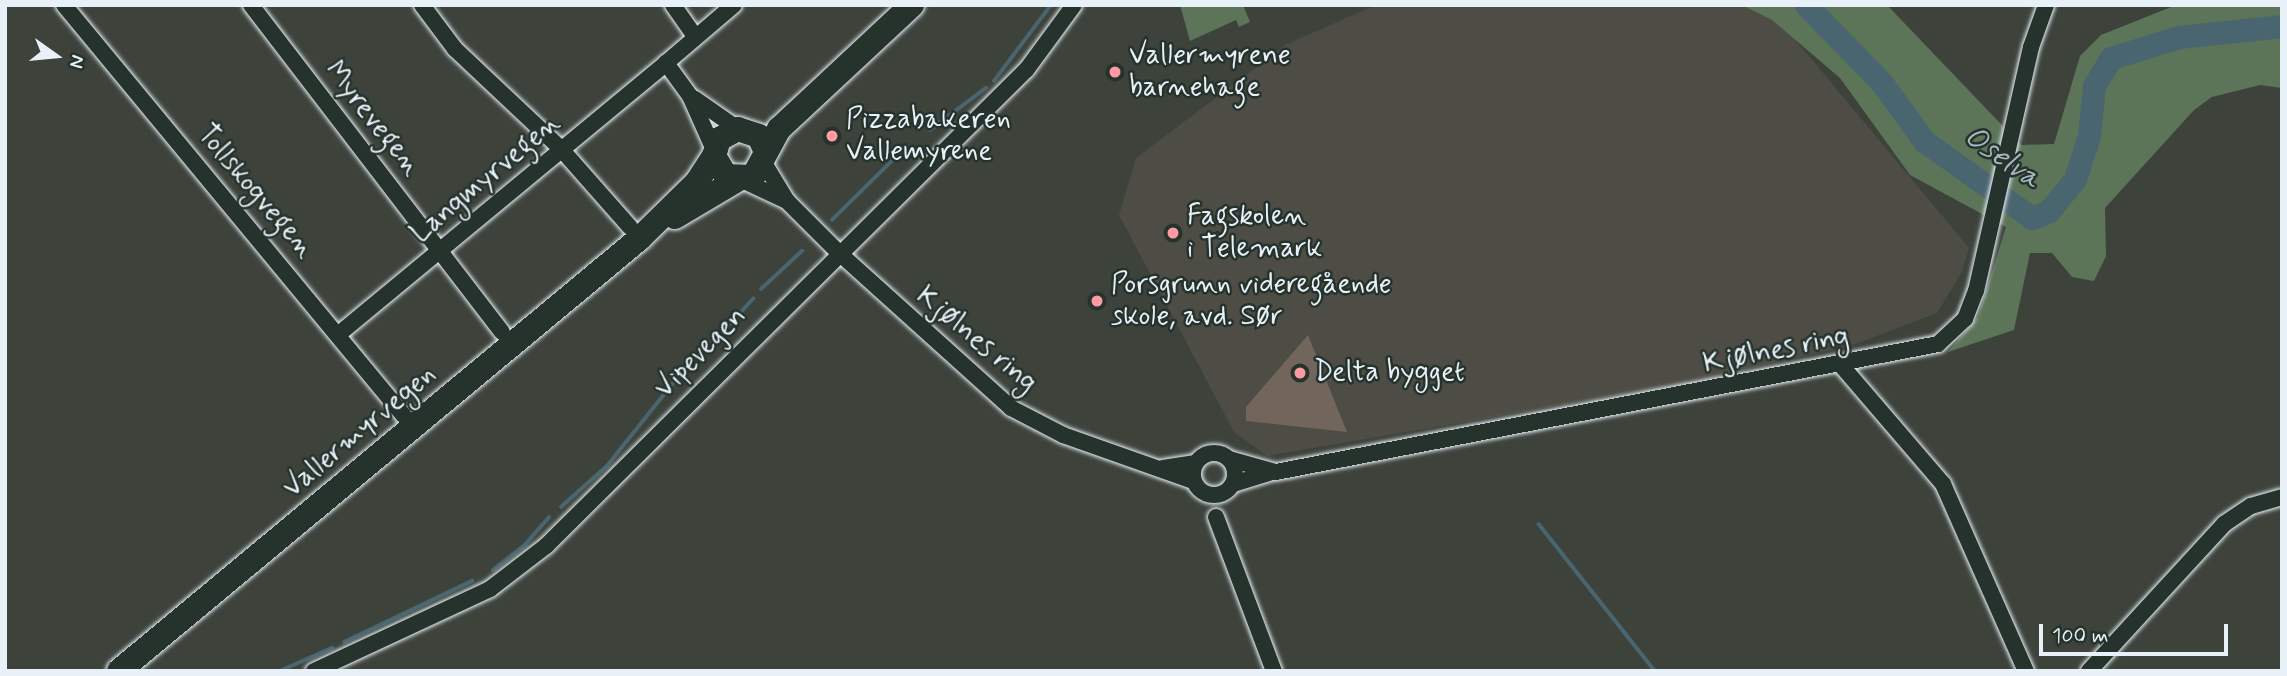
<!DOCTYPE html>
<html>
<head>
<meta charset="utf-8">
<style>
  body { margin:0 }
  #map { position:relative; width:2287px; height:676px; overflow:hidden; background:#3d423b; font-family:Mynerve,sans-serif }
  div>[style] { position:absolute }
  .built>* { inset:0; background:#4d4d45 }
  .green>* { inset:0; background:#5c7458 }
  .stream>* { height:3.5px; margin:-1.75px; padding:0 1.75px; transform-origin:1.75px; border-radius:1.75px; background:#49656f }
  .river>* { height:23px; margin:-11.5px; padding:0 11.5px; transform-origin:11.5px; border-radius:11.5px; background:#49656f }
  .building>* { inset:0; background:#72665c }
  .roads { filter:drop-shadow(0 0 2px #e8f1f8) drop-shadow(0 0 2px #e8f1f8) }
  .minor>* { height:16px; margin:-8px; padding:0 8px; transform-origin:8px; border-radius:8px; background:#26332d }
  .minor>.ring { margin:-8px; padding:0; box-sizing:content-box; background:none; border:16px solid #26332d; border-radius:50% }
  .primary>* { height:24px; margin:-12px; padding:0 12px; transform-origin:12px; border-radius:12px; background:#26332d }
  .dots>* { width:19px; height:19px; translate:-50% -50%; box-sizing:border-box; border:4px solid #26332d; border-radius:50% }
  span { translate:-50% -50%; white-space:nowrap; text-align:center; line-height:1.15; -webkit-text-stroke:5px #26332d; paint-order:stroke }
  .poi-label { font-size:28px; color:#e8f1f8 }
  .left { translate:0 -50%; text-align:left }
  .street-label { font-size:28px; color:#e8f1f8 }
  .water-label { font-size:30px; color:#a8b9c1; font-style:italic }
  .frame { position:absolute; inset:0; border:7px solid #e8f1f8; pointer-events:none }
  .north { position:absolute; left:21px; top:21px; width:70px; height:70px; -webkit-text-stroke:5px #26332d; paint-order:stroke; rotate:105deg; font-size:19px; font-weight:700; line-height:28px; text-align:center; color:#e8f1f8 }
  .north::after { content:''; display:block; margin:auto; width:24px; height:32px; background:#e8f1f8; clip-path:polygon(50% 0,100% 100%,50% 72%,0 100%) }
  .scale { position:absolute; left:2039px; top:624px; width:189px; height:32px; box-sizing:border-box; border:4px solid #e8f1f8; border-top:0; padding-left:9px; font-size:21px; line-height:24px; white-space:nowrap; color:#e8f1f8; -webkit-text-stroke:5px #26332d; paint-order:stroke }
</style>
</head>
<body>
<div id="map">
  <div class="built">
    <div style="clip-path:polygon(1376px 5px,1768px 7px,1969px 248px,1962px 272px,1937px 313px,1856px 344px,1689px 383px,1267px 456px,1234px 432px,1119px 215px,1136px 158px,1287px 44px)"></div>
  </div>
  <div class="green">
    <div style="clip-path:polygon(1180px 5px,1243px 5px,1250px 22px,1239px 27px,1236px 20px,1190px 41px)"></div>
    <div style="clip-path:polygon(1742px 5px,1887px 5px,2021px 145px,2054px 144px,2080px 56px,2101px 35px,2176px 5px,2282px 5px,2282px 88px,2260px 85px,2212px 97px,2194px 110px,2105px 208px,2106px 256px,2094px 281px,2072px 277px,2052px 253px,2030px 253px,2014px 330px,1948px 352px,1978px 317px,2006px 227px,1910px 175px,1840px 78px,1772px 20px)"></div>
  </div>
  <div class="stream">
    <div style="left:994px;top:81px;width:95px;rotate:-53.1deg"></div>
    <div style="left:930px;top:130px;width:70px;rotate:-36.9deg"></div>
    <div style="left:832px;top:220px;width:105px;rotate:-44.6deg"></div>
    <div style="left:761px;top:289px;width:56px;rotate:-42.8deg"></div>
    <div style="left:703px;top:353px;width:74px;rotate:-47.2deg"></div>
    <div style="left:561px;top:507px;width:62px;rotate:-41.7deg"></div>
    <div style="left:607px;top:466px;width:133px;rotate:-51.4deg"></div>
    <div style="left:1539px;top:524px;width:187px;rotate:51.7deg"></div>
    <div style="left:493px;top:570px;width:39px;rotate:-38deg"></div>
    <div style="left:524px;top:546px;width:38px;rotate:-49deg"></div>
    <div style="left:344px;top:642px;width:142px;rotate:-25.5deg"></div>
    <div style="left:280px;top:671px;width:57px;rotate:-23.9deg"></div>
  </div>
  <div class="river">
    <div style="left:1806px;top:5px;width:109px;rotate:45.7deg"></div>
    <div style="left:1882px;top:83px;width:72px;rotate:54.1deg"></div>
    <div style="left:1924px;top:141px;width:133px;rotate:35.5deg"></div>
    <div style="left:2032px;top:218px;width:18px;rotate:-22deg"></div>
    <div style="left:2049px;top:211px;width:41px;rotate:-50.9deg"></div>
    <div style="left:2075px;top:179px;width:45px;rotate:-72deg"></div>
    <div style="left:2089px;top:136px;width:50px;rotate:-84.3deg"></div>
    <div style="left:2094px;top:86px;width:33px;rotate:-59deg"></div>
    <div style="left:2111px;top:58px;width:71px;rotate:-17.2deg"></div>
    <div style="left:2179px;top:37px;width:104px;rotate:-6.1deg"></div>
  </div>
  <div class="building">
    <div style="clip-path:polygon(1308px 335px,1347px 432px,1246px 421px,1246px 407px)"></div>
  </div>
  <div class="roads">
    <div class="minor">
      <div style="left:64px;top:5px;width:533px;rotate:50.4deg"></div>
      <div style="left:251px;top:5px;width:412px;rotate:52.5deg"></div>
      <div style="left:422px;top:5px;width:55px;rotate:53.1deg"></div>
      <div style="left:455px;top:49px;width:147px;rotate:43.3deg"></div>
      <div style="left:562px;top:150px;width:103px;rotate:48.6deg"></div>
      <div style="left:673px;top:5px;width:39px;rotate:55deg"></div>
      <div style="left:695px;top:99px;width:52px;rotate:34.9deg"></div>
      <div style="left:714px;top:150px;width:59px;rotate:-114deg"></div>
      <div style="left:690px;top:96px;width:41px;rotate:-126deg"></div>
      <div style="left:666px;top:63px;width:89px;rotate:-40.5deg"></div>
      <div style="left:764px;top:163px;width:44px;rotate:58.8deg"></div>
      <div style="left:787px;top:201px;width:72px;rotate:45deg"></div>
      <div style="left:838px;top:252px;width:233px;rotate:42deg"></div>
      <div style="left:1011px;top:408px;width:59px;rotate:27.4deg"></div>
      <div style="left:1063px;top:435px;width:138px;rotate:19.5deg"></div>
      <div style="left:742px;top:180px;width:50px;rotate:25deg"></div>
      <div style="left:340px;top:333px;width:423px;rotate:-39.6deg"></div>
      <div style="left:1841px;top:365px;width:157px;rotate:49.4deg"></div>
      <div style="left:1943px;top:484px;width:205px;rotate:66.1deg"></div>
      <div class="ring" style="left:1193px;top:453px;width:26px;height:26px"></div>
      <div style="left:1229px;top:459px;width:49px;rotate:15.5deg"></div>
      <div style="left:1276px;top:472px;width:674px;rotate:-10.94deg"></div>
      <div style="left:1938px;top:344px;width:37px;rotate:-43deg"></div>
      <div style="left:1965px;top:319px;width:30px;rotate:-69deg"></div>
      <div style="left:1976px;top:291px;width:250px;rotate:-77.3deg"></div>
      <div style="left:2031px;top:47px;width:45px;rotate:-70.3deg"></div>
      <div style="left:1163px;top:468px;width:33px;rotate:-9deg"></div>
      <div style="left:1233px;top:484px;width:38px;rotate:-17deg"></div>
      <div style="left:1216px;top:517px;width:165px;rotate:69.4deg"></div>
      <div style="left:314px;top:671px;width:194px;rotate:-25deg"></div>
      <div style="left:490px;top:589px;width:71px;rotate:-37.5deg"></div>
      <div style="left:546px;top:546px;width:677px;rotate:-44.76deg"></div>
      <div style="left:1027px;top:69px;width:79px;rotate:-53.7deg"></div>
      <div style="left:2089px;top:671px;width:200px;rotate:-47.4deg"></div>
      <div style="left:2224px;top:524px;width:32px;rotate:-34deg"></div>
      <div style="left:2251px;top:506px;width:32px;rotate:-16deg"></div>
    </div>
    <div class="primary">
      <div style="left:766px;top:152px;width:17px;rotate:-114deg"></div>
      <div style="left:759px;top:136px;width:22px;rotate:-162deg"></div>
      <div style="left:738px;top:129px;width:21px;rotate:152deg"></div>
      <div style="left:719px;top:139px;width:18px;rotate:106deg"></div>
      <div style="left:714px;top:156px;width:23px;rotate:59deg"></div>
      <div style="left:726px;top:176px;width:27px;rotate:2deg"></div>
      <div style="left:753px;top:177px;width:55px;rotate:-61.6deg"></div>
      <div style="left:779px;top:129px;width:182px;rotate:-43deg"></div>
      <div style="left:675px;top:217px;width:72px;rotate:-30.8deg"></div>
      <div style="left:119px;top:671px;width:676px;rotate:-39.72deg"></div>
      <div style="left:639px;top:239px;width:81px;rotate:-44.5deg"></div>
      <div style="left:697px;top:182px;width:31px;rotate:-57deg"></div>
    </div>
  </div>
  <div class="dots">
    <div style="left:1115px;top:72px;background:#ff9aa2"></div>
    <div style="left:832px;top:136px;background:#ff9aa2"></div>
    <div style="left:1173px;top:233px;background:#ff9aa2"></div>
    <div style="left:1097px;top:301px;background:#ff9aa2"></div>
    <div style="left:1300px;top:373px;background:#ff9aa2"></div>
  </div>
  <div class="poi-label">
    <span class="left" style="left:1129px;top:72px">Vallermyrene<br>barnehage</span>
    <span class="left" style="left:846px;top:136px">Pizzabakeren<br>Vallemyrene</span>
    <span class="left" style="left:1187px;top:233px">Fagskolen<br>i Telemark</span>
    <span class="left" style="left:1111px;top:301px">Porsgrunn videregående<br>skole, avd. Sør</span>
    <span class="left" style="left:1314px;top:373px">Delta bygget</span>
  </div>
  <div class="street-label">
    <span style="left:372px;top:119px;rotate:52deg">Myrevegen</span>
    <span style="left:486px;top:179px;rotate:-40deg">Langmyrvegen</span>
    <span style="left:255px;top:192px;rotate:50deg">Tollskogvegen</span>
    <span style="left:976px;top:340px;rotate:40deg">Kjølnes ring</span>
    <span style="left:1776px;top:351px;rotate:-11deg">Kjølnes ring</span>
    <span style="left:701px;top:353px;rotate:-45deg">Vipevegen</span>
    <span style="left:360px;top:432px;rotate:-40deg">Vallermyrvegen</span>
  </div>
  <div class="water-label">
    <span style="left:2002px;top:158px;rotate:35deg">Oselva</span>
  </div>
  <div class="frame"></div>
  <div class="north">N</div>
  <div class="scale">100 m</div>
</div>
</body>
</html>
